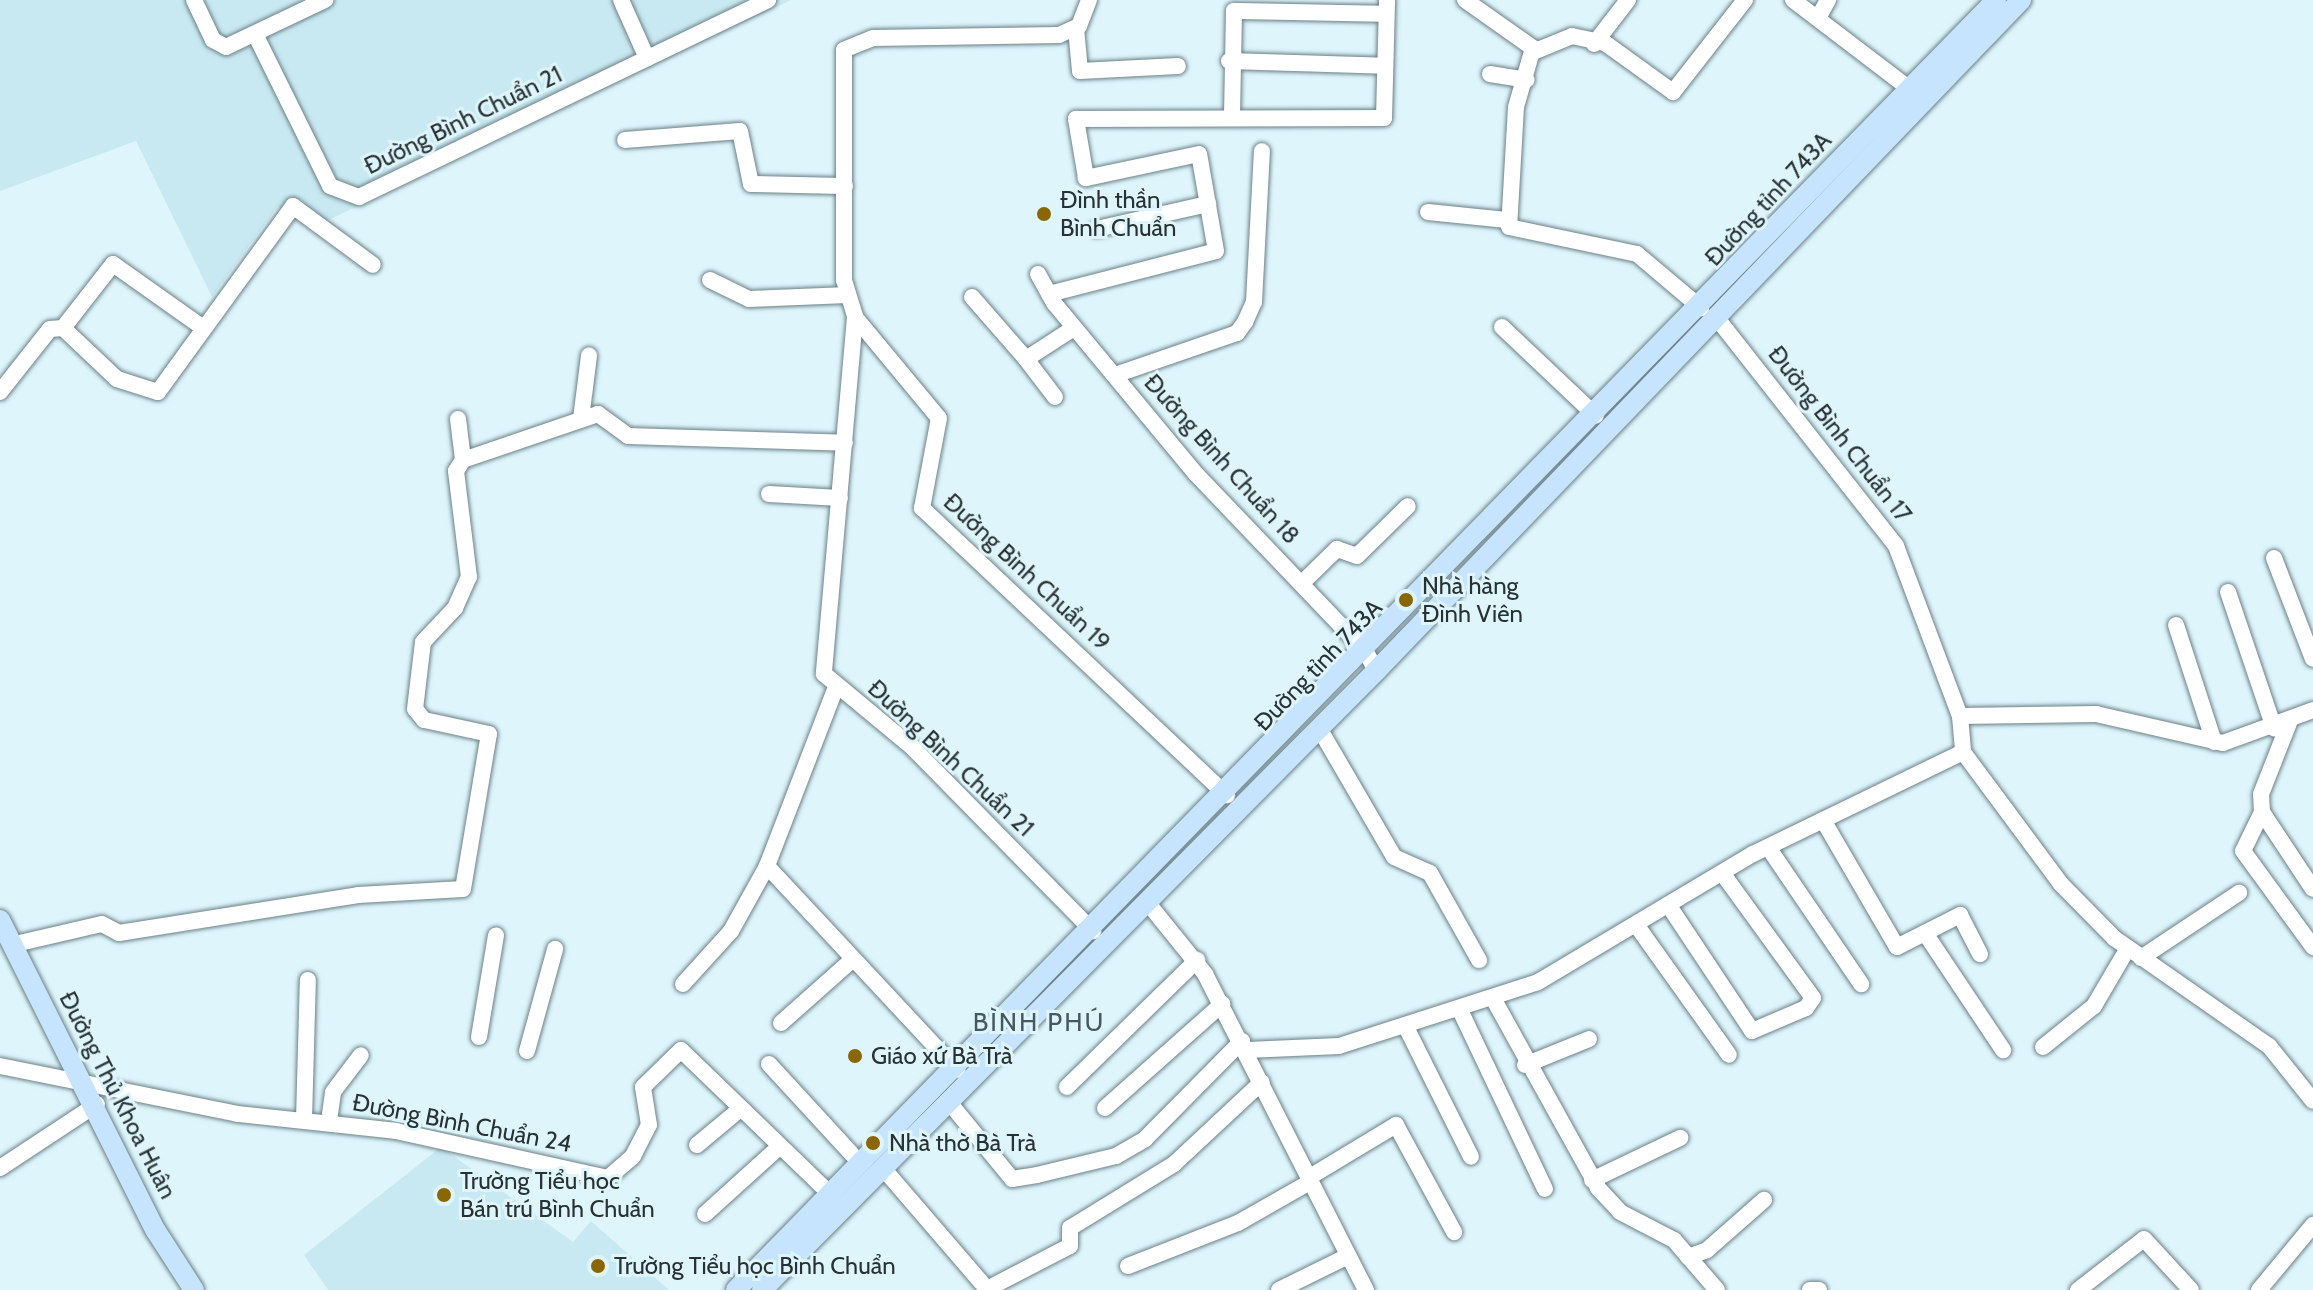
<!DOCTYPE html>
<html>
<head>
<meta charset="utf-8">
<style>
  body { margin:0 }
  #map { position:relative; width:2313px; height:1290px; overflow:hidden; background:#def5fc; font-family:Cabin,sans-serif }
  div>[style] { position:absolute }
  .built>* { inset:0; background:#c9e9f2 }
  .roads { filter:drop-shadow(0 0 2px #6b8086) drop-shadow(0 0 2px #6b8086) }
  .minor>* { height:16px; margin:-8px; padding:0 8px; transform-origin:8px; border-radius:8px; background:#fff }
  .major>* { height:20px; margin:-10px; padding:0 10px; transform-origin:10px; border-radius:10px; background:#c6e4fd }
  .dots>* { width:22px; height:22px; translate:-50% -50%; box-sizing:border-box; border:4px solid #def5fc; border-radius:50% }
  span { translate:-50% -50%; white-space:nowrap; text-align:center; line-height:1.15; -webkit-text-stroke:6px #def5fc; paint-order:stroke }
  .street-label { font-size:24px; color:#283133 }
  .poi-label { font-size:24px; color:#283133 }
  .left { translate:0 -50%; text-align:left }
  .neighbourhood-label { font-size:26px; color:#45595f; letter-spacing:2px }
</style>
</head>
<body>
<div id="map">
  <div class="built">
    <div style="clip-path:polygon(0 0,791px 0,320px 224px,301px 199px,285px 213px,278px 206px,212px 297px,136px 141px,0 191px)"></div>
    <div style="clip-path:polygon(441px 1147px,573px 1242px,591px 1221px,669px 1290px,328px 1290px,304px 1255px)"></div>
  </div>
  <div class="roads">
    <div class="minor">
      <div style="left:194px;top:0;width:44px;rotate:64.6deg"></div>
      <div style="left:213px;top:40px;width:15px;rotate:28deg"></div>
      <div style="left:226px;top:47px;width:110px;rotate:-25.4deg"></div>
      <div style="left:621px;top:0;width:64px;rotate:65.9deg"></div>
      <div style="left:1089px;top:0;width:28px;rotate:111deg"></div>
      <div style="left:1079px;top:26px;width:22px;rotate:156deg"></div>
      <div style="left:1059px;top:35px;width:186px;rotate:179.1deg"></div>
      <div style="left:873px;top:38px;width:31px;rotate:158deg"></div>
      <div style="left:844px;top:50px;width:230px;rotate:90deg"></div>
      <div style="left:844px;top:280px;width:39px;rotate:73deg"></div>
      <div style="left:855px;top:317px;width:131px;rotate:50.3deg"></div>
      <div style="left:939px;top:418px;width:92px;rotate:100.7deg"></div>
      <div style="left:922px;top:508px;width:419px;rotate:43.3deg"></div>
      <div style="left:1465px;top:0;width:83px;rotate:35.2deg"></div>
      <div style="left:1533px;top:48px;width:61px;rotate:106.1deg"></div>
      <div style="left:1516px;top:107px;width:120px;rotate:93.3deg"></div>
      <div style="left:1509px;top:227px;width:131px;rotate:11.9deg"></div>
      <div style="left:1637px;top:254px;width:84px;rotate:40.2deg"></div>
      <div style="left:1793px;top:0;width:147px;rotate:37.3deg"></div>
      <div style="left:1818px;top:18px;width:21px;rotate:-61deg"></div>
      <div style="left:1076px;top:28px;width:43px;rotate:84.7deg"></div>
      <div style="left:1080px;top:71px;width:98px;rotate:-2.9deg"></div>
      <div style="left:256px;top:36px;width:167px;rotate:63.7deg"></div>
      <div style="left:330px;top:186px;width:31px;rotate:21deg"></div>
      <div style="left:359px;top:197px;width:454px;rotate:-25.7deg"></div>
      <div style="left:1594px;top:44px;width:56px;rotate:-52.3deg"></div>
      <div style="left:1533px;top:52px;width:42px;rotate:-22.3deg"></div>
      <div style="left:1572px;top:36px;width:34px;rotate:12deg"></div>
      <div style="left:1605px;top:43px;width:84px;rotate:35.8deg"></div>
      <div style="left:1673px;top:92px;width:117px;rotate:-52deg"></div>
      <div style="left:1229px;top:61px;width:155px;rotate:1.8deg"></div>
      <div style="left:1490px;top:74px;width:37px;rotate:9deg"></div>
      <div style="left:1232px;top:116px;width:105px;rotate:-88.9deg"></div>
      <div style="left:1234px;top:11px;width:152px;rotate:1.1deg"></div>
      <div style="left:625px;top:140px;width:115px;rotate:-4.5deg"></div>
      <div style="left:740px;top:131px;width:54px;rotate:78.3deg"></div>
      <div style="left:751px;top:184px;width:94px;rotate:1.2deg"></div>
      <div style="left:1428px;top:212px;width:79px;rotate:5.8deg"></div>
      <div style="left:1097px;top:229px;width:114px;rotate:-12.7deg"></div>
      <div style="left:1038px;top:274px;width:33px;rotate:61deg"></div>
      <div style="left:1054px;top:303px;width:222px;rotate:50.3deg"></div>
      <div style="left:1196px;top:474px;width:246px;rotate:46.3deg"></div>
      <div style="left:1366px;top:652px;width:21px;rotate:62deg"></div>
      <div style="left:710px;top:280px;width:43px;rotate:26deg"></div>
      <div style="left:749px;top:299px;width:99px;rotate:-2.3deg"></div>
      <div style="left:1049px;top:294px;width:172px;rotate:-14.4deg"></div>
      <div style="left:1216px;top:251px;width:98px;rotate:-99.9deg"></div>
      <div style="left:1199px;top:154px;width:116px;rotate:168deg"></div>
      <div style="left:1086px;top:178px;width:60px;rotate:-99.6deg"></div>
      <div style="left:1076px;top:119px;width:308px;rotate:-0.2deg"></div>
      <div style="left:1384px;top:118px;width:118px;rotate:-88.5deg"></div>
      <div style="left:972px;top:297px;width:82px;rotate:48.9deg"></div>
      <div style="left:855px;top:317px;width:358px;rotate:95deg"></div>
      <div style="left:824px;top:674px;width:116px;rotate:39.7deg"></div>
      <div style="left:913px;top:748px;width:257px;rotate:45.5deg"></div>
      <div style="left:1716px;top:317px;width:291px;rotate:51.8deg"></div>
      <div style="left:1896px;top:546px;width:182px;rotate:69.4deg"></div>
      <div style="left:1960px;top:716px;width:36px;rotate:85deg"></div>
      <div style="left:1963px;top:752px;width:164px;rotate:53.4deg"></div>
      <div style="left:2061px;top:884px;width:76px;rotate:45.5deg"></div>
      <div style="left:2114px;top:938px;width:189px;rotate:34.9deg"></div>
      <div style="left:2269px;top:1046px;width:70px;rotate:51.3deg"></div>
      <div style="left:1502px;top:327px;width:129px;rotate:43.4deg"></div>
      <div style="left:63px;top:328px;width:81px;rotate:-52deg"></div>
      <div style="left:113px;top:264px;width:109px;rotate:35.3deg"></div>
      <div style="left:1115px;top:375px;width:129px;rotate:-19deg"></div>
      <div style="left:1237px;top:333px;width:14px;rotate:-54deg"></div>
      <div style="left:1245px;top:322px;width:22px;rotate:-66deg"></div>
      <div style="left:1254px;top:302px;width:151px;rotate:-87deg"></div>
      <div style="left:0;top:392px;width:80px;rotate:-51.6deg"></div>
      <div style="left:50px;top:329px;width:13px;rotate:-4deg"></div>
      <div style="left:63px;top:328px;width:74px;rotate:43.4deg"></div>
      <div style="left:117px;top:379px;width:43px;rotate:17.6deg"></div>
      <div style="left:158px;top:392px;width:230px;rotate:-54deg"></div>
      <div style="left:293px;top:206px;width:99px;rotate:36.4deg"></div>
      <div style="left:1055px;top:397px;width:48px;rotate:-127.3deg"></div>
      <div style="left:1026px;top:359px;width:57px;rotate:-32.9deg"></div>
      <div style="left:458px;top:419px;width:41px;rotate:83deg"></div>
      <div style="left:581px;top:419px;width:64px;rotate:-82.8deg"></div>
      <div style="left:769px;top:494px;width:71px;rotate:3.2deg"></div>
      <div style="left:2274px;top:558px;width:108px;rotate:68.9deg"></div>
      <div style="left:1302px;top:583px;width:49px;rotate:-44.2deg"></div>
      <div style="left:1337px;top:549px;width:21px;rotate:19deg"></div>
      <div style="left:1357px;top:556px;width:71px;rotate:-44.4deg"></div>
      <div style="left:2228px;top:592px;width:144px;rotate:71.3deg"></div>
      <div style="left:2176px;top:625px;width:123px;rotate:72deg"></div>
      <div style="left:836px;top:687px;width:192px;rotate:111.1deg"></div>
      <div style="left:767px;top:866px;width:279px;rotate:47deg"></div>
      <div style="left:1960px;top:716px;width:136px;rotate:-0.8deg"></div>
      <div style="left:2096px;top:714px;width:130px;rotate:12.9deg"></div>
      <div style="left:2223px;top:743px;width:96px;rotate:-20.1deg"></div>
      <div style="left:2289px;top:723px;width:76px;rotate:111.5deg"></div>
      <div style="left:2261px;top:794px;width:18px;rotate:87deg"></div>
      <div style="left:2262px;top:812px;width:92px;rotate:56.5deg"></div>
      <div style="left:1319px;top:728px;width:149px;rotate:59.8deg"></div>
      <div style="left:1394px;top:857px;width:39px;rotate:24deg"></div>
      <div style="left:1430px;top:873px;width:100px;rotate:60.6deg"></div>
      <div style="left:2262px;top:812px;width:43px;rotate:116deg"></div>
      <div style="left:2243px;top:851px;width:119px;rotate:53.9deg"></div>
      <div style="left:1823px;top:820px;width:147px;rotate:59.8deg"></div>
      <div style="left:1897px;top:947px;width:71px;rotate:-26.9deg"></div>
      <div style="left:1960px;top:915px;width:44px;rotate:62.9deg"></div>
      <div style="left:1768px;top:847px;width:166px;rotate:55.8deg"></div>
      <div style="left:1147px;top:902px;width:92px;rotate:51.1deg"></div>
      <div style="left:1205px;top:974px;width:355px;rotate:63deg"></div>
      <div style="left:1669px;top:906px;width:150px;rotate:56.4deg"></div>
      <div style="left:1752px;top:1031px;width:59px;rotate:-23.1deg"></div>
      <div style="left:1806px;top:1008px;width:12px;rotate:-55deg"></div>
      <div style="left:1813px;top:998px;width:153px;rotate:-126deg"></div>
      <div style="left:1637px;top:926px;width:158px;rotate:54.5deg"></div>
      <div style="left:1925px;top:933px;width:141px;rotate:56.3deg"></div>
      <div style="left:11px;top:945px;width:93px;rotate:-13deg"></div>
      <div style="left:102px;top:924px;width:19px;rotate:28deg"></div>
      <div style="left:119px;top:933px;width:242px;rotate:-9deg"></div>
      <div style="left:358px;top:895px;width:105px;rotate:-3.3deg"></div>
      <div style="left:463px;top:889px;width:157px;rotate:-80.5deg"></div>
      <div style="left:489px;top:734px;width:66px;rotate:-167.8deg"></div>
      <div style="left:424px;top:720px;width:14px;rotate:-129deg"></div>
      <div style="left:415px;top:709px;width:67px;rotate:-83.2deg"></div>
      <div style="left:423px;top:642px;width:47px;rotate:-46.7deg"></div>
      <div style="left:455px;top:608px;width:34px;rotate:-66deg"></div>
      <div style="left:469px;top:577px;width:107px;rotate:-97deg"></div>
      <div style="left:456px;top:471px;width:13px;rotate:-58deg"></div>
      <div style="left:463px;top:460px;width:143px;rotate:-18.8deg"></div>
      <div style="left:598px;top:414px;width:37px;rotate:36deg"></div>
      <div style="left:628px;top:436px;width:217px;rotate:1.8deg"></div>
      <div style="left:2141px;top:958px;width:118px;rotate:-33.6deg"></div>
      <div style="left:683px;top:984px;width:72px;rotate:-47.8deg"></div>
      <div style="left:731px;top:931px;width:74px;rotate:-61deg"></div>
      <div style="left:1494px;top:1000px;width:215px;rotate:61deg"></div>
      <div style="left:1598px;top:1188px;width:33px;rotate:47deg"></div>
      <div style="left:1620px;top:1212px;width:61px;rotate:27.4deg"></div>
      <div style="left:1674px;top:1240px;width:66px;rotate:49.3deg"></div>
      <div style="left:1460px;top:1010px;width:198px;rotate:64.6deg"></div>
      <div style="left:781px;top:1023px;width:96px;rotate:-41.6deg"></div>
      <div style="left:1406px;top:1027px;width:145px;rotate:63.4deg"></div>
      <div style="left:479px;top:1037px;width:103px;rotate:-80.5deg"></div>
      <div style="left:2043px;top:1047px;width:65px;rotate:-38.8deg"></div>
      <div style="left:2094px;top:1006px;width:67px;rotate:-59.6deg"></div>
      <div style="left:1247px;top:1050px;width:92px;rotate:-2.5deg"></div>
      <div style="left:1339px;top:1046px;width:209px;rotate:-17.8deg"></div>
      <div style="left:1538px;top:982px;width:250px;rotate:-30.8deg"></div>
      <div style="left:1753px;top:854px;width:233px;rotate:-25.9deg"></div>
      <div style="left:527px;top:1051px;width:106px;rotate:-74.6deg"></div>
      <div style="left:769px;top:1064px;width:136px;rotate:47.4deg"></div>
      <div style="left:1525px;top:1065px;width:69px;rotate:-22.1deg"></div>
      <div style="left:0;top:1066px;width:243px;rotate:11.4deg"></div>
      <div style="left:238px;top:1114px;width:159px;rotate:6.1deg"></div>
      <div style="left:396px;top:1131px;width:217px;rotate:12.5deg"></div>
      <div style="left:608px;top:1178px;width:33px;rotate:-41deg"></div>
      <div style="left:633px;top:1156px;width:35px;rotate:-63deg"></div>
      <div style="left:649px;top:1125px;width:38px;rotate:-99deg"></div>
      <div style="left:643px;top:1087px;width:53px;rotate:-44.2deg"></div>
      <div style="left:681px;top:1050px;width:207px;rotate:44deg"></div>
      <div style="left:1067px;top:1087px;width:182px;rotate:-44.3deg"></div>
      <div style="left:948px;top:1101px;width:101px;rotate:50.6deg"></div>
      <div style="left:1012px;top:1179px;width:25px;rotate:-9deg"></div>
      <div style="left:1037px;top:1175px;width:81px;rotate:-13.5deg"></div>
      <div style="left:1116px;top:1156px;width:34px;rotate:-30deg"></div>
      <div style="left:1145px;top:1139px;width:138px;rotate:-45.3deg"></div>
      <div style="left:1105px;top:1108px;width:157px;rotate:-41.6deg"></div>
      <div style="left:304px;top:1119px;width:139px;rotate:-88.4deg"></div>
      <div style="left:329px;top:1121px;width:29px;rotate:-82deg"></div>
      <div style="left:333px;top:1092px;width:46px;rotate:-52.9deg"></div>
      <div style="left:697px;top:1145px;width:56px;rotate:-39.9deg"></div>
      <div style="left:882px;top:1167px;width:161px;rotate:49.3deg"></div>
      <div style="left:987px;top:1289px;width:93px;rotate:-27.4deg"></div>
      <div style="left:1070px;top:1246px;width:18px;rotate:-90deg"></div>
      <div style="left:1070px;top:1228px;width:122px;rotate:-31.6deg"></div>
      <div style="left:1174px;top:1164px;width:120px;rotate:-43deg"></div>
      <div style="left:0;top:1168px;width:116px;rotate:-33.4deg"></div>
      <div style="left:1308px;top:1178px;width:103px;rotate:-31.1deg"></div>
      <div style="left:1396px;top:1125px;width:122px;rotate:61.5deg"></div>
      <div style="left:1592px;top:1180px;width:98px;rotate:-25.5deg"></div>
      <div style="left:705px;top:1214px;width:98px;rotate:-42.1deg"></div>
      <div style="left:1688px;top:1257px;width:20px;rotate:-20deg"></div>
      <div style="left:1707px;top:1250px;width:76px;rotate:-41.3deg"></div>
      <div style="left:1128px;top:1266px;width:118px;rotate:-21.4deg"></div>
      <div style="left:1238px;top:1223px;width:83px;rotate:-29.7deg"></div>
      <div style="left:1279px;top:1290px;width:77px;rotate:-26.2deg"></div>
      <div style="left:1810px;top:1290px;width:9px"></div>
      <div style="left:2078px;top:1290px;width:83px;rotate:-37.7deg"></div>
      <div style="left:2144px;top:1239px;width:69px;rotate:47.3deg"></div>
      <div style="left:2259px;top:1290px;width:85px;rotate:-50.3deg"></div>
    </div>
    <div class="major">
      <div style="left:0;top:920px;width:348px;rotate:63.4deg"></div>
      <div style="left:156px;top:1231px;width:70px;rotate:57.2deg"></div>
      <div style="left:736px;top:1290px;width:1803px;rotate:-45.67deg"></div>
      <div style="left:762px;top:1290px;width:872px;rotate:-45.23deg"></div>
      <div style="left:1376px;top:671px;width:931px;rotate:-46.13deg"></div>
    </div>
  </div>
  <div class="dots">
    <div style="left:1044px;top:214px;background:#8a6605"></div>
    <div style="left:1406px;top:600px;background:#8a6605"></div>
    <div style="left:855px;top:1056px;background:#8a6605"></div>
    <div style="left:873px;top:1143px;background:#8a6605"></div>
    <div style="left:444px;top:1195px;background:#8a6605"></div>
    <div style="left:598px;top:1266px;background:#8a6605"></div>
  </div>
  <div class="street-label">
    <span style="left:463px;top:120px;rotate:-26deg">Đường Bình Chuẩn 21</span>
    <span style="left:1768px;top:199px;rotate:-47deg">Đường tỉnh 743A</span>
    <span style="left:1840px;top:434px;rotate:52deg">Đường Bình Chuẩn 17</span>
    <span style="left:1222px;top:459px;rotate:48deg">Đường Bình Chuẩn 18</span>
    <span style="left:1027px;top:572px;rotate:43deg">Đường Bình Chuẩn 19</span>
    <span style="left:1318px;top:665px;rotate:-46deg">Đường tỉnh 743A</span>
    <span style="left:951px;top:758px;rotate:43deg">Đường Bình Chuẩn 21</span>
    <span style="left:118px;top:1095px;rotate:63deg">Đường Thủ Khoa Huân</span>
    <span style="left:462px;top:1123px;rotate:11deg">Đường Bình Chuẩn 24</span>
  </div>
  <div class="poi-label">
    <span class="left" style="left:1060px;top:214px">Đình thần<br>Bình Chuẩn</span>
    <span class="left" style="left:1422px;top:600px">Nhà hàng<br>Đình Viên</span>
    <span class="left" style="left:871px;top:1056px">Giáo xứ Bà Trà</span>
    <span class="left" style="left:889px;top:1143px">Nhà thờ Bà Trà</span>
    <span class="left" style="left:460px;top:1195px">Trường Tiểu học<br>Bán trú Bình Chuẩn</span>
    <span class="left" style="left:614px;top:1266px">Trường Tiểu học Bình Chuẩn</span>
  </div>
  <div class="neighbourhood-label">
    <span style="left:1039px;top:1023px">BÌNH PHÚ</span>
  </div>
</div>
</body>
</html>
